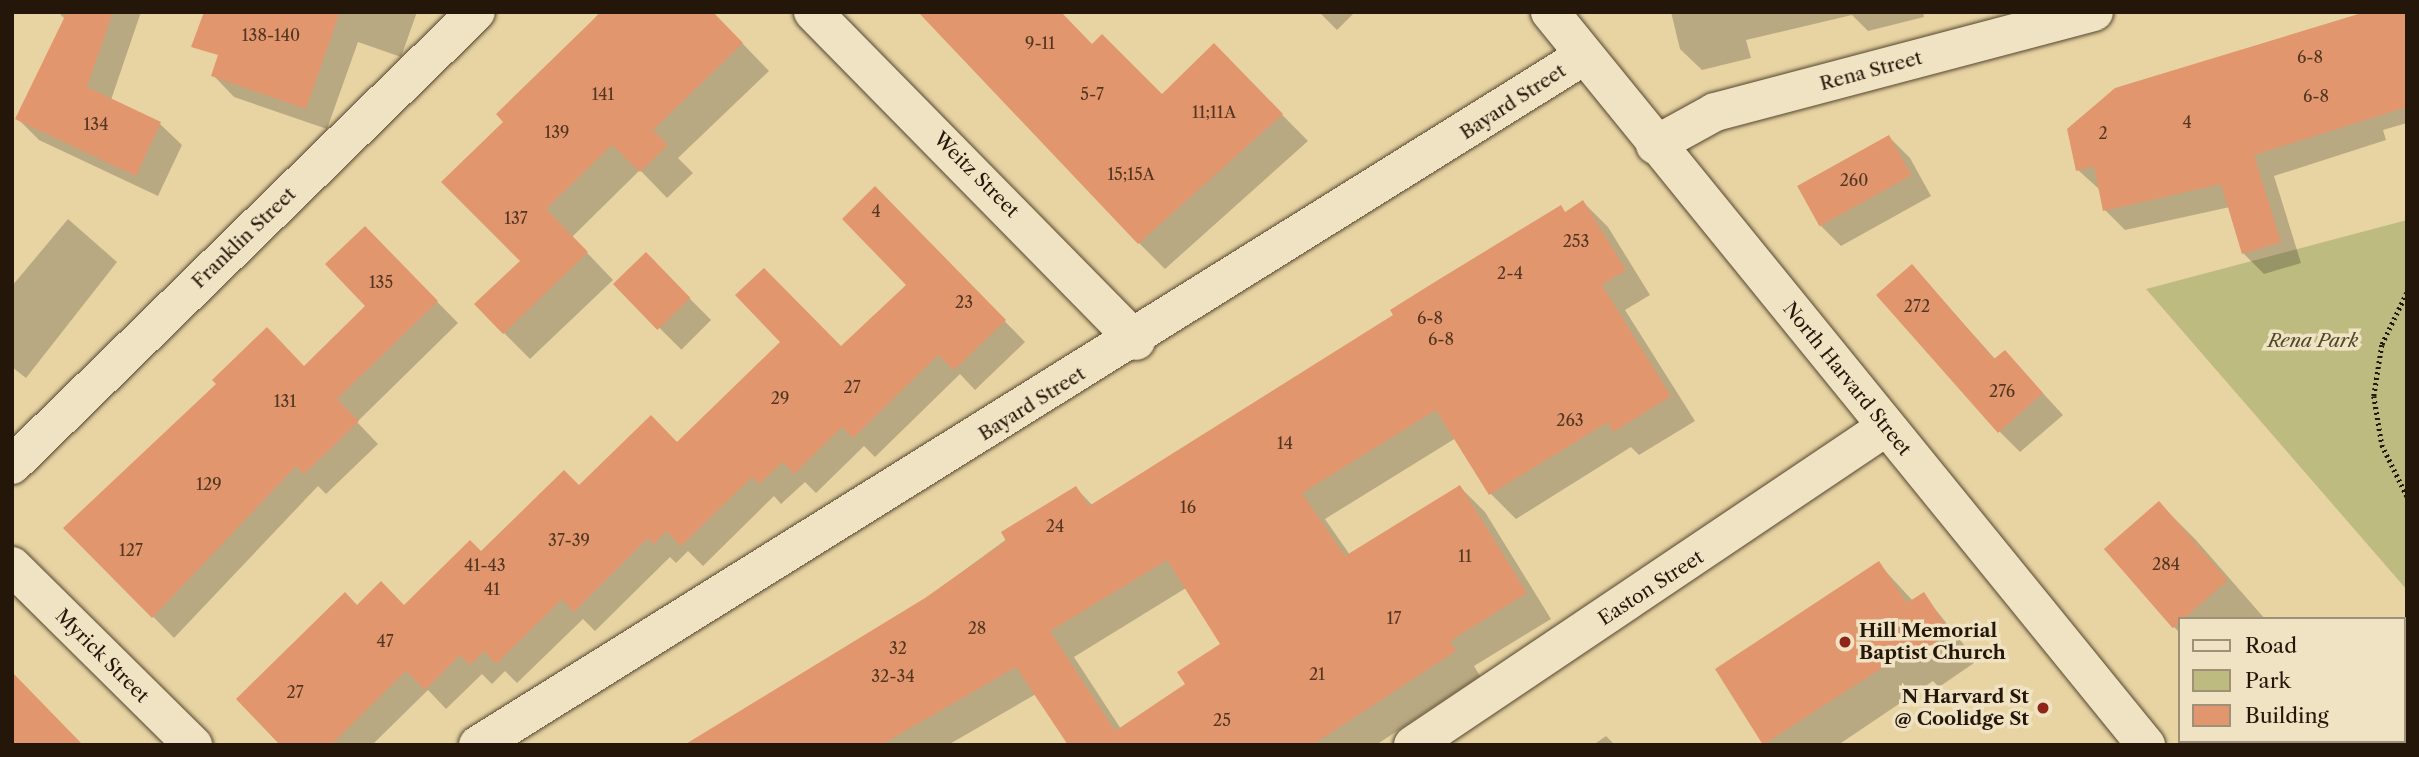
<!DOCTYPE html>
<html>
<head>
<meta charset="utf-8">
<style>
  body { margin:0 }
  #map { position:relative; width:2419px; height:757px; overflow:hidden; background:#e8d4a3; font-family:"Libre Caslon Text",serif }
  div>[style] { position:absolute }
  .green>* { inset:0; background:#bdbb80 }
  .shadow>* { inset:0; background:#0003; transform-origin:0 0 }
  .building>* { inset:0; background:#e1966d; transform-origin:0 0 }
  .path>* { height:4.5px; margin-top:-2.25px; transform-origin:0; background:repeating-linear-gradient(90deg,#241608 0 2px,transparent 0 5.5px) }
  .roads { filter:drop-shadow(0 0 2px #55462f) drop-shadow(0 0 2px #55462f) }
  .street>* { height:38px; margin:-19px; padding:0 19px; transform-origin:19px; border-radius:19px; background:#f0e3c3 }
  .secondary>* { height:38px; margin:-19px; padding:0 19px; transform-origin:19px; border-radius:19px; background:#f0e3c3 }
  .dots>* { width:19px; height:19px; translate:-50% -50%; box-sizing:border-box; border:4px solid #f0e3c3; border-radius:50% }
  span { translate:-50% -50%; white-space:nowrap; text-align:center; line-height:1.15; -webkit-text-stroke:7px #f0e3c3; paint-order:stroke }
  .number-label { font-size:16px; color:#533621 }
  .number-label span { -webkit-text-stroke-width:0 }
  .street-label { font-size:19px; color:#241608 }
  .park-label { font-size:19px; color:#52482c; font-style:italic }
  .poi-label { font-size:19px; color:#241608; font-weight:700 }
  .left { translate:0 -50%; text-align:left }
  .right { translate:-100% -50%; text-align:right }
  .frame { position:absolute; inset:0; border:14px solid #241608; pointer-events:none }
  .legend { position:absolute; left:2178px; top:617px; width:228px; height:126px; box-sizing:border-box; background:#f0e3c3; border:2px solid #9e9178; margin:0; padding:9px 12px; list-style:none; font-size:21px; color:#241608 }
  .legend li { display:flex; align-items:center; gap:14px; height:35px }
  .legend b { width:35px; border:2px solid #9e9178 }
</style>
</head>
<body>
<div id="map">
  <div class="green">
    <div style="clip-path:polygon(2407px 220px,2407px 590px,2146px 289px)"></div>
    <div style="clip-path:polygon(2407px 699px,2407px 745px,2355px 745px,2403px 741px)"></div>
  </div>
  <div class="shadow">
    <div style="clip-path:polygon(58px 12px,141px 12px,111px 100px,160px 124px,182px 145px,158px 196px,39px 140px,17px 118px,65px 19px)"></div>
    <div style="clip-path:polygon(275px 12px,417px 12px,401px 57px,358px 42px,327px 129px,234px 97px,213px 75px)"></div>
    <div style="clip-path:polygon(600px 12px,712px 12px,769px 71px,678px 158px,693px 173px,667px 198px,640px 170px,572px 237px,613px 280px,530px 359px,504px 333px,522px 261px,506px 122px)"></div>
    <div style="clip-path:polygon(1319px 12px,1355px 12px,1337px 30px)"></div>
    <div style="clip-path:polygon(1671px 12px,1923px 12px,1924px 17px,1868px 31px,1852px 15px,1746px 40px,1751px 58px,1702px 70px,1680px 49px)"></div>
    <div style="clip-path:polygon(2407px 12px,2407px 123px,2383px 130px,2386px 140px,2274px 176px,2301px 263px,2264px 274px,2244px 254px,2230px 207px,2125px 230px,2105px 210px,2100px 190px,2078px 170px)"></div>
    <div style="clip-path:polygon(1092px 46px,1162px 97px,1240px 72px,1308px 141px,1165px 269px,1139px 243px)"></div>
    <div style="clip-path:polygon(1889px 137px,1910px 158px,1931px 196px,1841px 246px,1820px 225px)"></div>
    <div style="clip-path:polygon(875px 189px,1025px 342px,975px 390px,960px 374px,875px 457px,864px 446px,816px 493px,805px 482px,781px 504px,774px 496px,703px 566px,688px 551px,676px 563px,670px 557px,595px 631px,583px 619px,517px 683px,505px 671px,492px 684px,482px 674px,446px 709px,428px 690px,372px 745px,283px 745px,358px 607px,404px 607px,579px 487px,678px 444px,841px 349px,909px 285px)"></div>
    <div style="clip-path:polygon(evenodd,1583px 202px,1608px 227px,1650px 295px,1625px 310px,1695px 421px,1639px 455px,1631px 447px,1516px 519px,1491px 494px,1456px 438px,1325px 519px,1350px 555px,1460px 487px,1485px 512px,1551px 619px,1474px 666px,1480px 676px,1376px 745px,1070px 745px,1036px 694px,948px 745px,688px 745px,925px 599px,1076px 488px,1093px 506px,1583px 202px,1186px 588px,1222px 645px,1187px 685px,1121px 729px,1074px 657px,1186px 588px)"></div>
    <div style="clip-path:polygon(68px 219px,117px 262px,26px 378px,12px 367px,12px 286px)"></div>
    <div style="clip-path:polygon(365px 228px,458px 323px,357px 422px,378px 444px,326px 494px,318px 486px,174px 638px,66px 528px,304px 368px,368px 306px)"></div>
    <div style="left:646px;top:255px;width:92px;height:42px;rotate:45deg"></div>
    <div style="clip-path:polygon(1912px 266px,1996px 360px,2005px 352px,2063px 415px,2020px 452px,1999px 431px)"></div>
    <div style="clip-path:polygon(2159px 503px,2196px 540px,2265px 619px,2179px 619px,2179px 632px,2174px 627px)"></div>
    <div style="clip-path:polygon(1878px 563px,1913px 601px,1923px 594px,1977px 661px,1939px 687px,1933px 681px,1838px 745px,1765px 745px,1717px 669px)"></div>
    <div style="clip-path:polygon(1606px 736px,1615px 745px,1593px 745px)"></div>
    <div style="clip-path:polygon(2291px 741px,2384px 741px,2387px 744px,2294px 745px)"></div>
  </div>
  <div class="building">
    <div style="clip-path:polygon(67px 12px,113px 12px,87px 87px,161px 122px,136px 176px,15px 119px)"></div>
    <div style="clip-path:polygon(204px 12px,340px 12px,306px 109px,211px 76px,218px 55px,191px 47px)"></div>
    <div style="clip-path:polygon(601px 12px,713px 12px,743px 43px,653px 130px,668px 145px,640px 172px,612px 145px,546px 209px,588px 252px,503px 334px,474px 304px,520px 261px,441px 182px,503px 122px,496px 114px)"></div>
    <div style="clip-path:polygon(918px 12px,1061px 12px,1092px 44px,1102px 34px,1162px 94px,1214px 43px,1283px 114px,1138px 244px)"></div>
    <div style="clip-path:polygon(2365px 12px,2407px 12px,2407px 107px,2254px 155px,2281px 242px,2242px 254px,2221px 184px,2103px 211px,2094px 166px,2076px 171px,2067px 129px,2115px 88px)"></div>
    <div style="left:1889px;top:135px;width:46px;height:105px;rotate:61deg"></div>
    <div style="clip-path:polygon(875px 186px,1006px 320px,954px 370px,938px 355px,853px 438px,842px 427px,794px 474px,783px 462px,759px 484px,752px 477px,681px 546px,666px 531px,654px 544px,648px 538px,574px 612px,562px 599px,496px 664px,484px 651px,470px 665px,460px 655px,425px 690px,406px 671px,331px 745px,280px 745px,236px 699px,345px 592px,357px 605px,381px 581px,404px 605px,470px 540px,481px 551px,564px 470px,579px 485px,651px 415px,677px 442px,780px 342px,735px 295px,764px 268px,841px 346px,906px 285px,842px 219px)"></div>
    <div style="clip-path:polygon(evenodd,1583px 200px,1626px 270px,1602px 285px,1671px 396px,1613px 432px,1608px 422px,1489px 495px,1436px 410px,1302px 493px,1345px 556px,1460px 485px,1527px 593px,1450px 641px,1456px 651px,1312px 745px,1068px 745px,1016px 667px,881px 745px,684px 745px,925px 598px,1006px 541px,1001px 532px,1076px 486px,1089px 506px,1393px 315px,1390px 310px,1438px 280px,1561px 205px,1565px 212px,1583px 200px,1167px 560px,1220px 644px,1177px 672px,1185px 684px,1115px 731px,1050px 631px,1167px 560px)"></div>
    <div style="clip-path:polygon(365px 226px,438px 301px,337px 399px,359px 421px,304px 474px,296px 466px,152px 618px,63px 528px,216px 384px,212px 380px,267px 327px,304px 366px,365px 306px,325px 264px)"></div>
    <div style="left:646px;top:252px;width:64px;height:46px;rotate:46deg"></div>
    <div style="clip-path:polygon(1912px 264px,1994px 359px,2005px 350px,2043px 393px,1998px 433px,1876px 295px)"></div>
    <div style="left:2159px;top:501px;width:105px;height:73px;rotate:49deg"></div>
    <div style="clip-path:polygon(1879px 561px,1907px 603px,1924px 592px,1950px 632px,1909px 660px,1905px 653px,1763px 745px,1715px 669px)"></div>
    <div style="clip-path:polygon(12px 672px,83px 745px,12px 745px)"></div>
  </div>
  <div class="path">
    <div style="left:2407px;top:293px;width:58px;rotate:115.7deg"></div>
    <div style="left:2382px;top:345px;width:52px;rotate:98.9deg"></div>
    <div style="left:2374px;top:396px;width:50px;rotate:80.7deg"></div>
    <div style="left:2382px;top:445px;width:57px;rotate:63.9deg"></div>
  </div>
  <div class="roads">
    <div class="street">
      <div style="left:813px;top:12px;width:461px;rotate:45.5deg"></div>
      <div style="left:1655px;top:145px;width:68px;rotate:-28.8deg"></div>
      <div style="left:1715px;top:112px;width:392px;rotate:-14.8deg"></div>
      <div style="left:12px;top:465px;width:648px;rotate:-44.31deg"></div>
      <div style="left:12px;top:566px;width:255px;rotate:44.7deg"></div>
      <div style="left:478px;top:745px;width:1301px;rotate:-31.93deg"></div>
      <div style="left:1413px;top:745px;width:570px;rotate:-33.91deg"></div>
    </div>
    <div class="secondary">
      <div style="left:1550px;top:12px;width:945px;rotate:50.89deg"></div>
    </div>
  </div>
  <div class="dots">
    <div style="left:1845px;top:642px;background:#8f2418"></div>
    <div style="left:2043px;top:708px;background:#8f2418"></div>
  </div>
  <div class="number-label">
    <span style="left:271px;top:35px">138-140</span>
    <span style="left:1040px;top:43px">9-11</span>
    <span style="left:2310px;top:57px">6-8</span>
    <span style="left:603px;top:94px">141</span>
    <span style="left:1092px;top:94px">5-7</span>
    <span style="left:2316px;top:96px">6-8</span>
    <span style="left:1214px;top:112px">11;11A</span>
    <span style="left:2187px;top:122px">4</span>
    <span style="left:96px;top:124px">134</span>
    <span style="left:557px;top:132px">139</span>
    <span style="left:2103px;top:133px">2</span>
    <span style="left:1131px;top:174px">15;15A</span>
    <span style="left:1854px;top:180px">260</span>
    <span style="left:876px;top:211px">4</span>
    <span style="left:516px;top:218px">137</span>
    <span style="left:1576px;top:241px">253</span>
    <span style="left:1510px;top:273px">2-4</span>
    <span style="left:381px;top:282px">135</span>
    <span style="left:964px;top:302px">23</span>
    <span style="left:1917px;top:306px">272</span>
    <span style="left:1430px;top:318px">6-8</span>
    <span style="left:1441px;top:339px">6-8</span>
    <span style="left:852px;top:387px">27</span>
    <span style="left:2002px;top:391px">276</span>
    <span style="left:780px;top:398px">29</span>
    <span style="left:285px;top:401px">131</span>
    <span style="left:1570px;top:420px">263</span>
    <span style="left:1285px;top:443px">14</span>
    <span style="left:209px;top:484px">129</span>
    <span style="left:1188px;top:507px">16</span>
    <span style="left:1055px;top:526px">24</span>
    <span style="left:569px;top:540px">37-39</span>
    <span style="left:131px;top:550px">127</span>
    <span style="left:1465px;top:556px">11</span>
    <span style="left:2166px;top:564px">284</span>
    <span style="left:485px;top:565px">41-43</span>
    <span style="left:492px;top:589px">41</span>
    <span style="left:1394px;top:618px">17</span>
    <span style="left:977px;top:628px">28</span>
    <span style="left:385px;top:641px">47</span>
    <span style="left:898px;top:648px">32</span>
    <span style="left:1317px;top:674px">21</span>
    <span style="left:893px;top:676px">32-34</span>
    <span style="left:295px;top:692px">27</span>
    <span style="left:1222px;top:720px">25</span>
  </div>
  <div class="street-label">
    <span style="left:1871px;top:71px;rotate:-15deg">Rena Street</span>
    <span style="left:1513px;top:102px;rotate:-33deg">Bayard Street</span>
    <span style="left:976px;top:175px;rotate:45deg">Weitz Street</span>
    <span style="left:244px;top:238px;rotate:-44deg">Franklin Street</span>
    <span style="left:1847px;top:379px;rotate:51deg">North Harvard Street</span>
    <span style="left:1032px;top:404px;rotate:-32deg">Bayard Street</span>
    <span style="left:1651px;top:588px;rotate:-33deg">Easton Street</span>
    <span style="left:102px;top:656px;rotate:45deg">Myrick Street</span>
  </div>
  <div class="park-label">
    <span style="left:2313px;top:341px">Rena Park</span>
  </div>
  <div class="poi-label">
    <span class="left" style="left:1859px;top:642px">Hill Memorial<br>Baptist Church</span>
    <span class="right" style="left:2029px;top:708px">N Harvard St<br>@ Coolidge St</span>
  </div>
  <div class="frame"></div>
  <ul class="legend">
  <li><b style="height:9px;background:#f0e3c3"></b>Road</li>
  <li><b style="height:19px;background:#bdbb80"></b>Park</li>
  <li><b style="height:19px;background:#e1966d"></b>Building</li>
  </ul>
</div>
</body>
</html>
